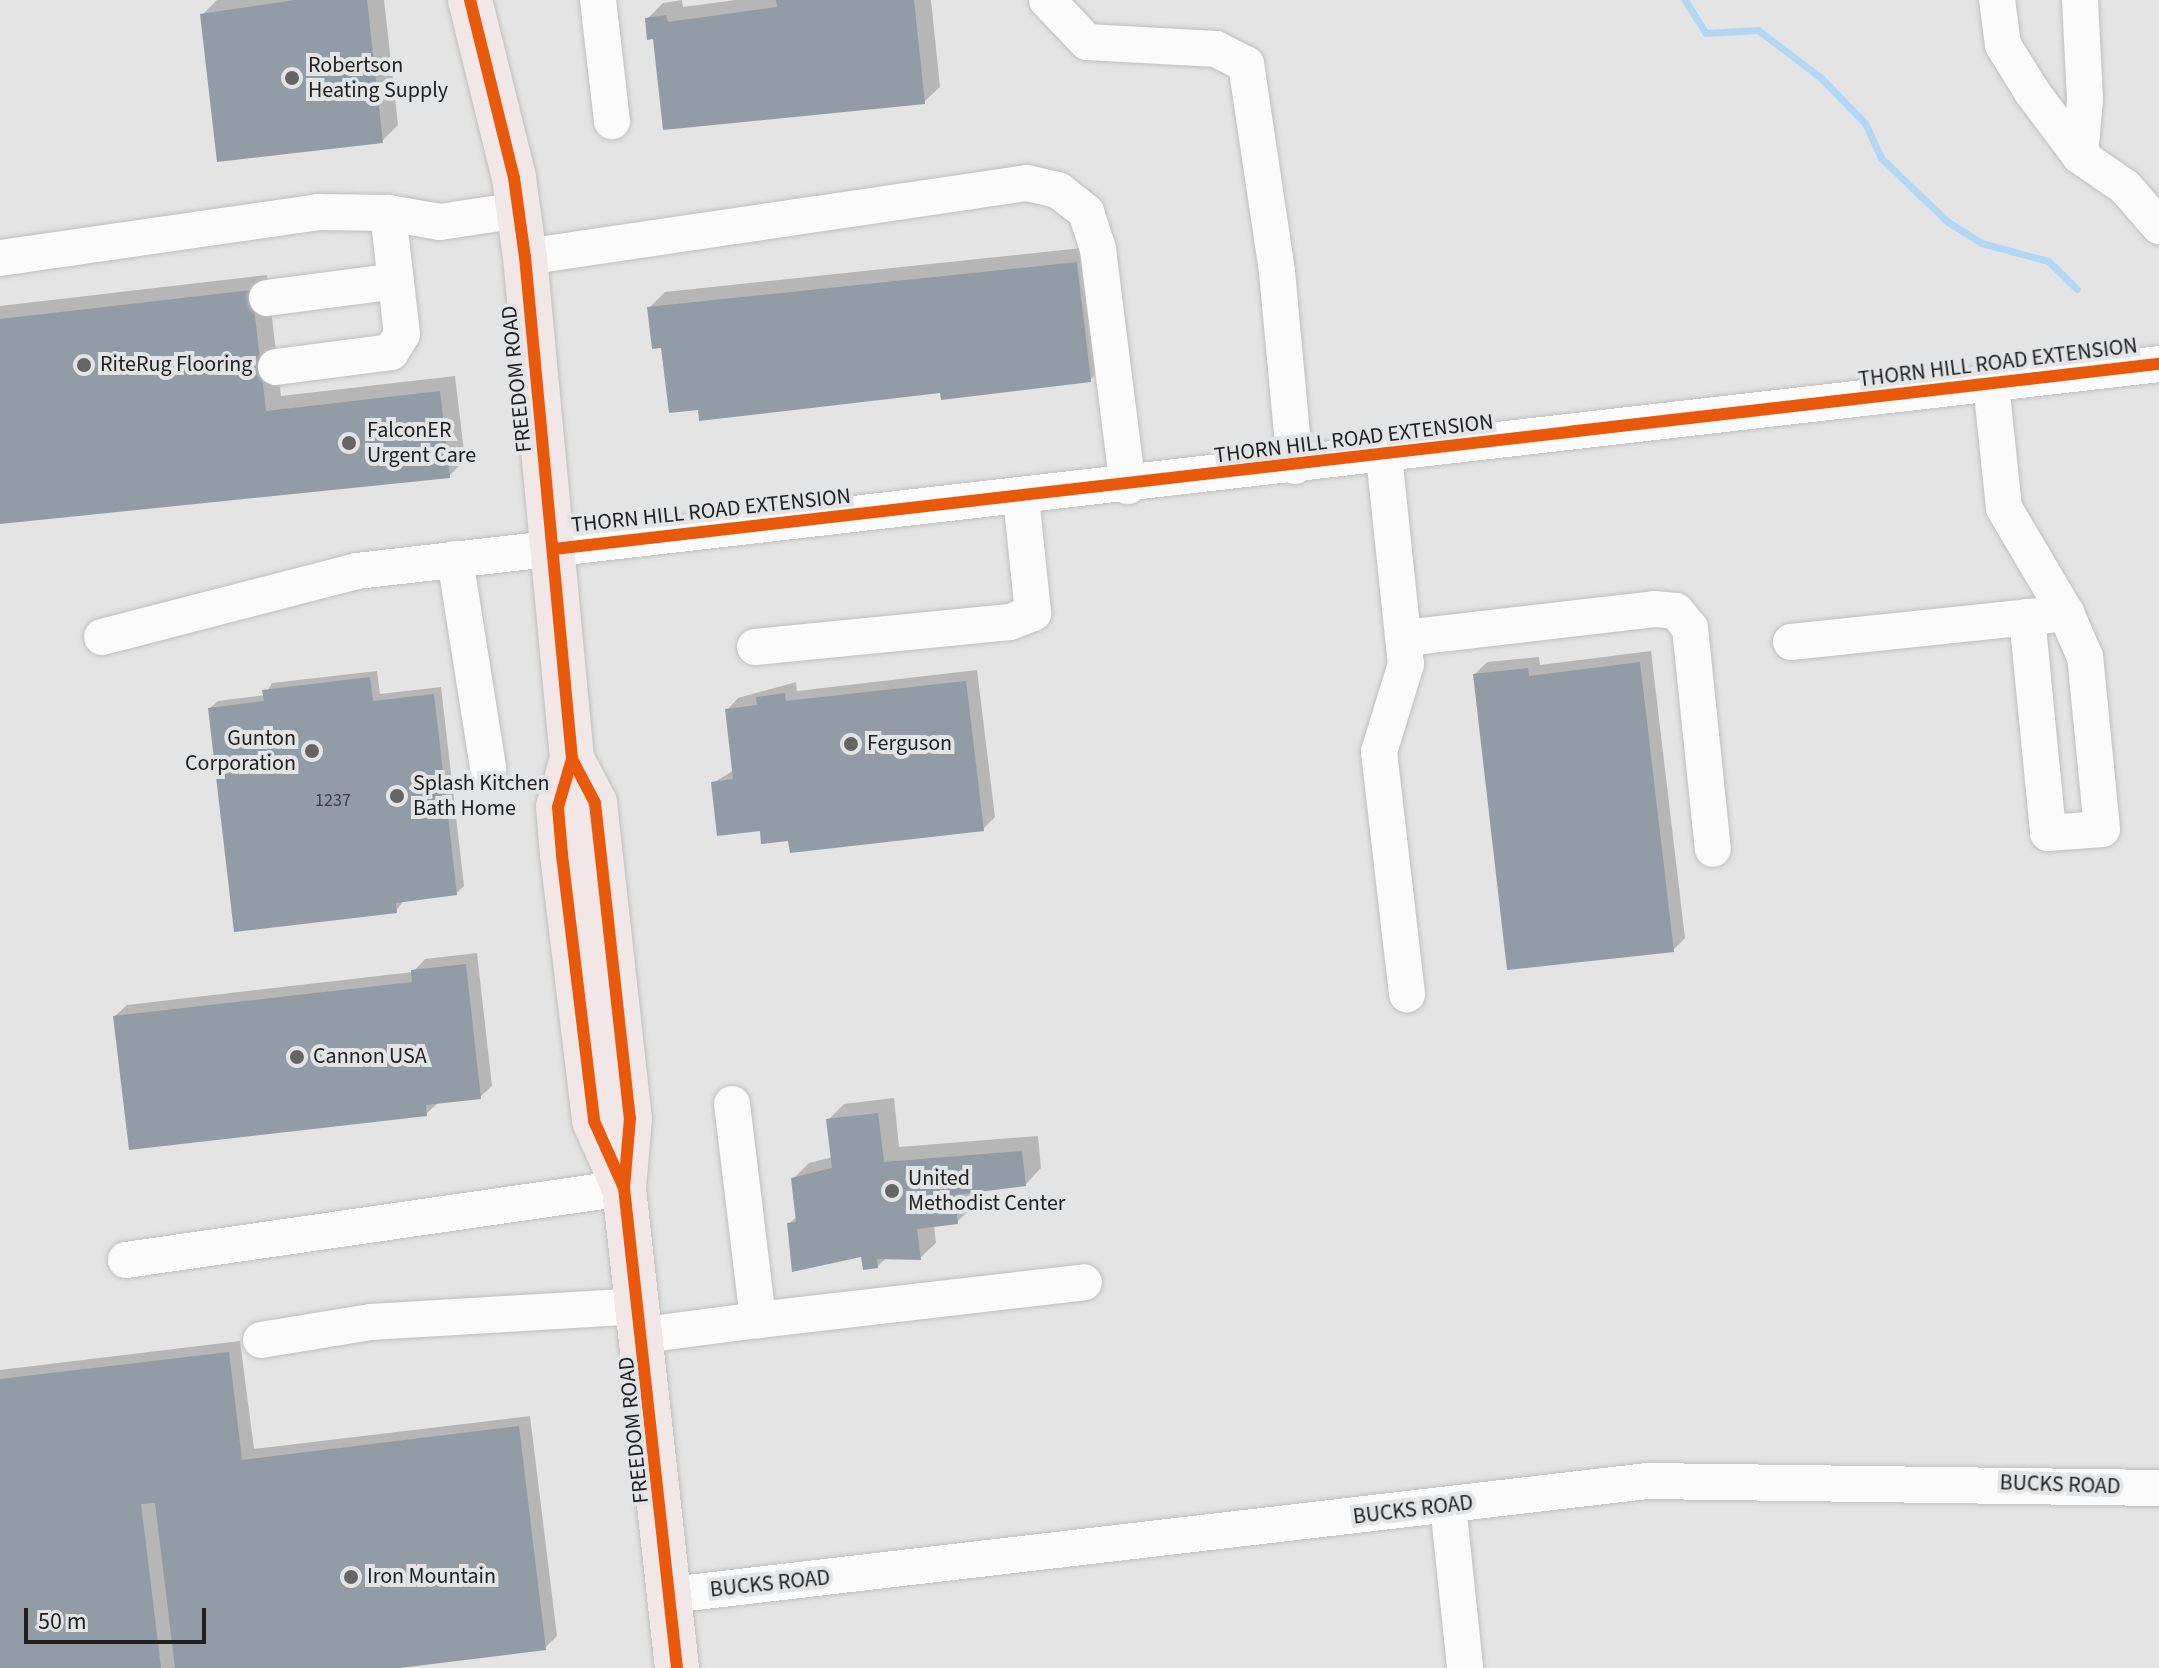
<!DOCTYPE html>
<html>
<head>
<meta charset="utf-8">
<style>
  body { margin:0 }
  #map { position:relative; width:2159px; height:1668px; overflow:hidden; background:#e4e4e4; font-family:"Source Sans 3",sans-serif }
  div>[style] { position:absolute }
  .shadow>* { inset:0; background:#0003 }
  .stream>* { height:7px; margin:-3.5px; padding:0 3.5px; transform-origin:3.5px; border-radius:3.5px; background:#b0d8f4 }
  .building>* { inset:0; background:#919ca6 }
  .roads { filter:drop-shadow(0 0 2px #bfbfbf) drop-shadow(0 0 2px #bfbfbf) }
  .minor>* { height:36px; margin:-18px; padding:0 18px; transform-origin:18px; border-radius:18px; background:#fbfbfb }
  .major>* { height:44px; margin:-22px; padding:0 22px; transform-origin:22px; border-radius:22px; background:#f0e7e6 }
  .cycleway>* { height:12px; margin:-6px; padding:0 6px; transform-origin:6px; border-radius:6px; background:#e8590c }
  .dots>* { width:22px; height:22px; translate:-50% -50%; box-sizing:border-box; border:4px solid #e3e4e5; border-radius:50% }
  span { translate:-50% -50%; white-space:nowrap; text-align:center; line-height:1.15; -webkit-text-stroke:8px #e3e4e5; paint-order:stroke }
  .number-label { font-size:18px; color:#3d4043 }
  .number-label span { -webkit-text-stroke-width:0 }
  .poi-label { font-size:22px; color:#212122 }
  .left { translate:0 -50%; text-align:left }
  .right { translate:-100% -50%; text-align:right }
  .street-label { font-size:22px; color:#212122 }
  .scale { position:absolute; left:24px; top:1608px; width:182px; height:36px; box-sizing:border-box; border:4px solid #212122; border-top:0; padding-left:10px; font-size:24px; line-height:28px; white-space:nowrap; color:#212122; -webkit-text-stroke:6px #e3e4e5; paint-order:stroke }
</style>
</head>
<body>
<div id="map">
  <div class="shadow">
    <div style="clip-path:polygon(217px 0,384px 0,398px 125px,382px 141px,202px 15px)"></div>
    <div style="clip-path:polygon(682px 0,683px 7px,736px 0,931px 0,940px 87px,924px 102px,655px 36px,647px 19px,663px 3px)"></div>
    <div style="clip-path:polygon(1092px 247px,1106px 364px,1090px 380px,699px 408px,663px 346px,649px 308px,665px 292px)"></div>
    <div style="clip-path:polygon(267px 275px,281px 396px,455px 376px,465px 460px,449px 476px,0 522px,0 306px)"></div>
    <div style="clip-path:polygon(1651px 651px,1685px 938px,1673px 950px,1475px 674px,1487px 662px,1539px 657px,1540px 665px)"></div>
    <div style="clip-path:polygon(977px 670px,995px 817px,983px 829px,761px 829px,713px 783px,734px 770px,727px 710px,738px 698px,796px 682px,797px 691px)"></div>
    <div style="clip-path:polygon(377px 671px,380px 694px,441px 687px,464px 886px,457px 893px,404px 900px,396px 911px,210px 708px,218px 701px,265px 695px,272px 683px)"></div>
    <div style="clip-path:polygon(477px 953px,492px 1086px,480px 1097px,439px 1102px,426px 1114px,115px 1016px,127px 1005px,413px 972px,425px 959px)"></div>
    <div style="clip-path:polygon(894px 1098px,899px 1147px,1038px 1136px,1041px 1168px,1026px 1184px,971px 1191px,973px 1206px,957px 1222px,934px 1225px,936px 1243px,920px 1258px,886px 1258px,878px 1266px,863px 1255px,794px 1269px,789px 1224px,798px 1215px,793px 1179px,809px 1163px,833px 1157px,828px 1120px,844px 1104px)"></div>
    <div style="clip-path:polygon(240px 1341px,254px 1449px,530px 1416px,557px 1636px,545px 1648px,384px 1668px,0 1668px,0 1370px)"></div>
  </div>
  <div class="stream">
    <div style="left:1685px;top:0;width:39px;rotate:58deg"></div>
    <div style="left:1706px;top:33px;width:52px;rotate:-3.3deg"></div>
    <div style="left:1758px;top:30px;width:78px;rotate:37.2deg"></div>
    <div style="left:1820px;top:77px;width:64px;rotate:45.6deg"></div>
    <div style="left:1865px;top:123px;width:38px;rotate:65deg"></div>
    <div style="left:1881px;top:158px;width:93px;rotate:43.7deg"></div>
    <div style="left:1948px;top:222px;width:39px;rotate:32deg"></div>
    <div style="left:1981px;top:243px;width:69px;rotate:15deg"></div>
    <div style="left:2048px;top:261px;width:40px;rotate:44deg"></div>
  </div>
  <div class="building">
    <div style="clip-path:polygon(295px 0,367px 0,383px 143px,217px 162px,200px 14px)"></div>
    <div style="clip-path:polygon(776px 0,914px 0,925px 104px,663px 130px,653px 39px,647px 40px,645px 18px,666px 15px,668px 22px,777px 7px)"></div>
    <div style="clip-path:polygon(1077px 262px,1091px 382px,941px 400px,940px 393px,699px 421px,698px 410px,669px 413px,661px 348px,652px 349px,647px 307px)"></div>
    <div style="clip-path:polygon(252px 290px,266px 411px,440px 391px,450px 478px,0 524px,0 319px)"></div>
    <div style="clip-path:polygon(1640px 662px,1674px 952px,1507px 970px,1473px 674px,1528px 668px,1529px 676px)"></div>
    <div style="clip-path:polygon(370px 677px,373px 701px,434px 694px,457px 895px,396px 903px,397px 913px,234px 932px,208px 708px,264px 701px,262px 690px)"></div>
    <div style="clip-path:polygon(966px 681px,984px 831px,790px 853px,788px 841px,761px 844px,760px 831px,717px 836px,711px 782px,733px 779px,725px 709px,757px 705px,756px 697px,785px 693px,786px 701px)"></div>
    <div style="clip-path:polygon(466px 964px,481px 1099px,426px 1105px,427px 1116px,129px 1150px,113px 1016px,412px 982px,411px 970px)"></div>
    <div style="clip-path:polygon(878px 1113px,884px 1162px,1022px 1151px,1026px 1186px,955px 1195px,958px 1224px,917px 1229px,921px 1260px,877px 1259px,878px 1268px,863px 1270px,861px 1257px,792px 1272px,787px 1223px,796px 1222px,791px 1178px,832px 1168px,826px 1119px)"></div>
    <div style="clip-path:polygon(229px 1352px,242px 1460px,519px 1426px,546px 1650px,400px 1668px,175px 1668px,155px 1503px,141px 1504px,161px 1668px,0 1668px,0 1379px)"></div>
  </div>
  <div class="roads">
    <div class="minor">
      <div style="left:598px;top:0;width:122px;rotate:83.4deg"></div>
      <div style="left:1047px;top:0;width:58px;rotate:46.4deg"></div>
      <div style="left:1087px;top:42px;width:129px;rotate:3.1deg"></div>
      <div style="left:1216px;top:49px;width:34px;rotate:27deg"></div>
      <div style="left:1246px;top:64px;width:210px;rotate:81.5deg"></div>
      <div style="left:1277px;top:272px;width:195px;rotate:84.7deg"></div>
      <div style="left:1997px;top:0;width:45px;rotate:82.4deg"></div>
      <div style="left:2003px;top:45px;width:55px;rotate:58.3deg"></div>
      <div style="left:2032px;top:92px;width:80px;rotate:53.1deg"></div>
      <div style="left:2080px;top:156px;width:55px;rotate:34.6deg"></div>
      <div style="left:2125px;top:187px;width:52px;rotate:48.9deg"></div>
      <div style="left:2080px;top:0;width:99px;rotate:87.1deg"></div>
      <div style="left:2085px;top:99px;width:57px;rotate:95deg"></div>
      <div style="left:525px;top:257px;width:507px;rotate:-8.39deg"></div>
      <div style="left:1027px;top:183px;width:32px;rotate:13deg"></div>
      <div style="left:1058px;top:190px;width:36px;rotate:38deg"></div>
      <div style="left:1086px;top:212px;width:40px;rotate:72deg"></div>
      <div style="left:1098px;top:250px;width:238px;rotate:82.8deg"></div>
      <div style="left:0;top:258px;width:321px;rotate:-8.2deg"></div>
      <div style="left:318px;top:212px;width:70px;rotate:0.8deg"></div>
      <div style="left:388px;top:213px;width:53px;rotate:9.8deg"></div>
      <div style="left:440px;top:222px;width:80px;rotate:-8.6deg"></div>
      <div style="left:267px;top:298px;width:130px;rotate:-7.5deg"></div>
      <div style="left:276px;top:367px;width:116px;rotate:-7.4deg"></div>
      <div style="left:391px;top:352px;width:21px;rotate:-59deg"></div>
      <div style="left:402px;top:334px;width:122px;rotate:-96.6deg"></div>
      <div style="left:1384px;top:456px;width:209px;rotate:84deg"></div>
      <div style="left:1406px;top:664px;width:92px;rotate:107.1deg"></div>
      <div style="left:1379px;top:752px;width:244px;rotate:83.4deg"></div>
      <div style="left:455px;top:559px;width:212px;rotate:81deg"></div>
      <div style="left:2027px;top:617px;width:217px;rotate:84.4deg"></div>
      <div style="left:2048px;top:833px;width:54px;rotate:-4.2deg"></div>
      <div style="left:2102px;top:829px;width:173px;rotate:-95.6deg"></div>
      <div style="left:2085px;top:657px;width:48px;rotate:-113.4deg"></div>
      <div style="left:102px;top:637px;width:263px;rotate:-14.5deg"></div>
      <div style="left:357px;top:571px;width:1814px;rotate:-6.55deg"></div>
      <div style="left:1405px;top:638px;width:251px;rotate:-6.6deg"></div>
      <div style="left:1654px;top:609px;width:22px;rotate:5deg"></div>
      <div style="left:1676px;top:611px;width:22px;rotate:51deg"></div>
      <div style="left:1690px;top:628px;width:222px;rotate:84.1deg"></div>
      <div style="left:1791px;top:642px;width:277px;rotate:-6deg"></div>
      <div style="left:2066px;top:613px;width:122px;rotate:-120.6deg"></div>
      <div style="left:2004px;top:508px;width:125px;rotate:-96deg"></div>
      <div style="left:755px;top:647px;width:256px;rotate:-5.6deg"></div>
      <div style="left:1010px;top:622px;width:25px;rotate:-21deg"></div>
      <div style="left:1033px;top:613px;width:117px;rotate:-95.9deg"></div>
      <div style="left:732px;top:1104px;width:218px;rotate:83.1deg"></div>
      <div style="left:758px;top:1320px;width:328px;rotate:-6.6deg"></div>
      <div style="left:126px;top:1260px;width:503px;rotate:-8.23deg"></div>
      <div style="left:644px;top:1335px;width:115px;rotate:-7.5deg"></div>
      <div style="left:261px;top:1340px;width:111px;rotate:-9.3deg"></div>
      <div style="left:371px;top:1322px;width:270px;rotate:-3.4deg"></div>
      <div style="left:1448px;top:1505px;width:164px;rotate:84deg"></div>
      <div style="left:671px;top:1595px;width:983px;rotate:-6.66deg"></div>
      <div style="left:1647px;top:1481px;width:512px;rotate:0.78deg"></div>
    </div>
    <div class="major">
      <div style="left:470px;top:0;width:183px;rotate:76.1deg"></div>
      <div style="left:514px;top:178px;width:80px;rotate:82.1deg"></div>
      <div style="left:525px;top:257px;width:504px;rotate:84.65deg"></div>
      <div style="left:572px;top:759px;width:50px;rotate:106.3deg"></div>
      <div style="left:558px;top:807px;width:48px;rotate:85.2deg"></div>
      <div style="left:562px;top:855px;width:268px;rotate:83.1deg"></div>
      <div style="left:594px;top:1121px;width:73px;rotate:65.9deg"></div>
      <div style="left:572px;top:759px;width:50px;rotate:62.4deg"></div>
      <div style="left:595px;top:803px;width:317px;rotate:83.7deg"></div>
      <div style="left:630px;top:1118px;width:70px;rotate:94.9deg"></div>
      <div style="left:624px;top:1188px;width:483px;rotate:83.7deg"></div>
    </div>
  </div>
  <div class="cycleway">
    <div style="left:470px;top:0;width:183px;rotate:76.1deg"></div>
    <div style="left:514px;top:178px;width:80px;rotate:82.1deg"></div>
    <div style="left:525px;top:257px;width:504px;rotate:84.65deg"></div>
    <div style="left:572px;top:759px;width:50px;rotate:106.3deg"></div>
    <div style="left:558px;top:807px;width:48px;rotate:85.2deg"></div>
    <div style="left:562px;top:855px;width:268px;rotate:83.1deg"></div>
    <div style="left:594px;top:1121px;width:73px;rotate:65.9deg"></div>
    <div style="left:554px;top:549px;width:1616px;rotate:-6.58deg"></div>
    <div style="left:572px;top:759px;width:50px;rotate:62.4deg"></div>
    <div style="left:595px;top:803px;width:317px;rotate:83.7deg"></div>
    <div style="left:630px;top:1118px;width:70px;rotate:94.9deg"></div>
    <div style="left:624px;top:1188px;width:483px;rotate:83.7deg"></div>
  </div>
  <div class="dots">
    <div style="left:292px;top:78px;background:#656566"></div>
    <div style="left:84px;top:365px;background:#656566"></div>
    <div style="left:349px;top:443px;background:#656566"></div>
    <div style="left:851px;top:744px;background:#656566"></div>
    <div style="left:312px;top:751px;background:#656566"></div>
    <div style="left:397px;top:796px;background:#656566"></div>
    <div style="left:297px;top:1057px;background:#656566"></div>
    <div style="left:892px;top:1191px;background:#656566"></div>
    <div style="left:351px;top:1577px;background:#656566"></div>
  </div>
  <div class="number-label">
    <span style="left:333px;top:801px">1237</span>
  </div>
  <div class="poi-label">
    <span class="left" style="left:308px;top:78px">Robertson<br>Heating Supply</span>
    <span class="left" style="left:100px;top:365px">RiteRug Flooring</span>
    <span class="left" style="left:367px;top:443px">FalconER<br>Urgent Care</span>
    <span class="right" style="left:296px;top:751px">Gunton<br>Corporation</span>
    <span class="left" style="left:867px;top:744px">Ferguson</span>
    <span class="left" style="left:413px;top:796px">Splash Kitchen<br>Bath Home</span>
    <span class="left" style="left:313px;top:1057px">Cannon USA</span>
    <span class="left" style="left:908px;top:1191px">United<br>Methodist Center</span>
    <span class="left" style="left:367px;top:1577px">Iron Mountain</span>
  </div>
  <div class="street-label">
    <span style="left:1998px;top:363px;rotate:-7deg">THORN HILL ROAD EXTENSION</span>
    <span style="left:517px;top:379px;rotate:-96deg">FREEDOM ROAD</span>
    <span style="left:1354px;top:439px;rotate:-7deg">THORN HILL ROAD EXTENSION</span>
    <span style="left:711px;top:511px;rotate:-6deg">THORN HILL ROAD EXTENSION</span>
    <span style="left:634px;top:1430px;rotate:-96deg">FREEDOM ROAD</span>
    <span style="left:2060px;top:1485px;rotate:2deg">BUCKS ROAD</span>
    <span style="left:1413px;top:1510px;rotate:-7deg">BUCKS ROAD</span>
    <span style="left:770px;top:1584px;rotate:-6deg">BUCKS ROAD</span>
  </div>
  <div class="scale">50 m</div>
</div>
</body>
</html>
